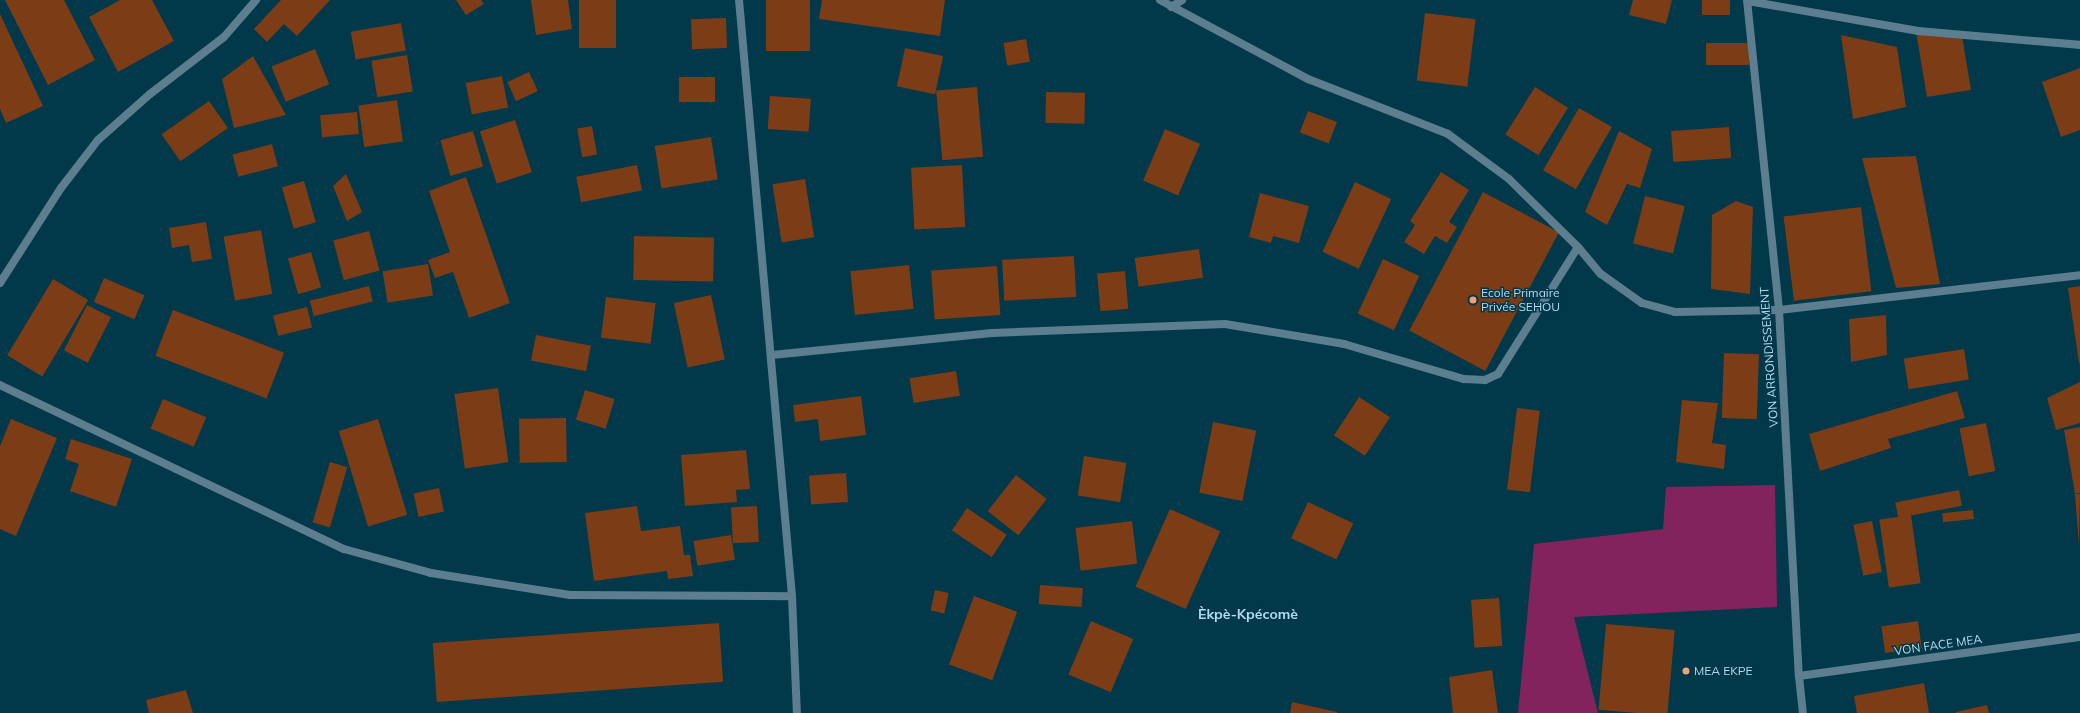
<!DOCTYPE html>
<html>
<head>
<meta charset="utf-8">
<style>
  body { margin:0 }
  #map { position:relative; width:2080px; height:713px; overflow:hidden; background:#01384a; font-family:Mulish,sans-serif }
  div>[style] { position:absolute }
  .green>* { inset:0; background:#83235d }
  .building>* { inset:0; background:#7c3c16; transform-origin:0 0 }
  .minor>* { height:8px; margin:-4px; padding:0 4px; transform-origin:4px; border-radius:4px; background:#5c7e8e }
  .dots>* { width:11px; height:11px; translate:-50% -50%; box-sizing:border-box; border:2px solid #01384a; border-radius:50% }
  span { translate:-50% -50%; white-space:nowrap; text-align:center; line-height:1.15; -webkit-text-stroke:3px #01384a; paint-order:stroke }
  .poi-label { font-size:12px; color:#b2dbef }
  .left { translate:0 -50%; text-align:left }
  .street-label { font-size:12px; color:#b2dbef }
  .quarter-label { font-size:14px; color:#b2dbef; font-weight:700 }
</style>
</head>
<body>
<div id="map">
  <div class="green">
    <div style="clip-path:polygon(1775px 485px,1777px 607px,1574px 617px,1598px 713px,1518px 713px,1534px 544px,1663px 529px,1666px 487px)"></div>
  </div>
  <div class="building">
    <div style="clip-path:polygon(5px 0,64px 0,95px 60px,48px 85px)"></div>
    <div style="clip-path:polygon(120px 0,152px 0,174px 41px,118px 72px,89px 17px)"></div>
    <div style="clip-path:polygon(281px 0,330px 0,297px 36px,284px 24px,267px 42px,254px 29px)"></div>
    <div style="clip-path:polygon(456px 0,481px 0,484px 4px,466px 15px)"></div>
    <div style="clip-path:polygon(531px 0,568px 0,572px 29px,536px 35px)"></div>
    <div style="left:579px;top:0;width:37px;height:48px"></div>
    <div style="left:766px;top:0;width:44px;height:51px"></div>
    <div style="clip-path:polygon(822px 0,945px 0,940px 36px,819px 19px)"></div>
    <div style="clip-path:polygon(1633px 0,1672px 0,1666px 24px,1629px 15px)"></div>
    <div style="left:1702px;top:0;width:28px;height:15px"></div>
    <div style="left:1425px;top:13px;width:51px;height:68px;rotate:7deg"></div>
    <div style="clip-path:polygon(0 14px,43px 106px,6px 123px,0 109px)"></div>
    <div style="left:726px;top:18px;width:30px;height:35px;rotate:88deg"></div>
    <div style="left:401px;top:23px;width:28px;height:51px;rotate:80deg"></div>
    <div style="clip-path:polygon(1916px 32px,1962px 36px,1971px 90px,1927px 97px)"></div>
    <div style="clip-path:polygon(1841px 35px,1897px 47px,1906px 107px,1853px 119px)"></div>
    <div style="left:1026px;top:39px;width:23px;height:23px;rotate:80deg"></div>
    <div style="left:1749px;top:43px;width:22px;height:43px;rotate:90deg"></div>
    <div style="left:905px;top:48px;width:39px;height:39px;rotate:12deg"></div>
    <div style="left:315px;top:49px;width:38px;height:47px;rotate:68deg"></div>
    <div style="left:407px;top:55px;width:37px;height:36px;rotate:81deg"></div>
    <div style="clip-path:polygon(253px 56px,286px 115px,234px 128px,222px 79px)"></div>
    <div style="clip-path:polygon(2080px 68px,2080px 130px,2061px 137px,2042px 82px)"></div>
    <div style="left:529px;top:72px;width:21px;height:24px;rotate:65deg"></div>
    <div style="left:502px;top:76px;width:32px;height:37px;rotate:79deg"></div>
    <div style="left:679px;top:77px;width:36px;height:25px"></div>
    <div style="left:977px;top:87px;width:70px;height:41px;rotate:85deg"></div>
    <div style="left:1535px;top:87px;width:39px;height:56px;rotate:32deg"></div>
    <div style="left:1046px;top:92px;width:39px;height:31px;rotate:1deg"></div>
    <div style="left:770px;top:96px;width:41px;height:33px;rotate:4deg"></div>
    <div style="left:397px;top:100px;width:42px;height:39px;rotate:82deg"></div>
    <div style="left:209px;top:101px;width:33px;height:58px;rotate:55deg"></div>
    <div style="left:1579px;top:108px;width:38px;height:72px;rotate:30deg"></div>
    <div style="left:1308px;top:111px;width:31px;height:23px;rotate:21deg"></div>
    <div style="left:357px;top:112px;width:22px;height:37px;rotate:85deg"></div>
    <div style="left:515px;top:120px;width:55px;height:37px;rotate:72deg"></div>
    <div style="left:592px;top:126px;width:29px;height:15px;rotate:80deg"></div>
    <div style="left:1729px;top:127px;width:31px;height:58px;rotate:86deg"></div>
    <div style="left:1165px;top:129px;width:38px;height:56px;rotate:23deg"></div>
    <div style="left:473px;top:131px;width:37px;height:34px;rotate:74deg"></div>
    <div style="clip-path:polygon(1619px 131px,1652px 149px,1640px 188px,1627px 184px,1607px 225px,1585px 212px)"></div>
    <div style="left:711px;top:137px;width:43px;height:57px;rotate:81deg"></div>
    <div style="left:272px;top:144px;width:23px;height:41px;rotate:75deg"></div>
    <div style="clip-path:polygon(1916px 156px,1940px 284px,1896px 288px,1862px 158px)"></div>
    <div style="left:637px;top:165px;width:26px;height:62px;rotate:79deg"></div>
    <div style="left:962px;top:165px;width:62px;height:51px;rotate:87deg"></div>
    <div style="clip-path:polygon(1441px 172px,1469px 190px,1449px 222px,1457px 227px,1447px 243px,1435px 236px,1424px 254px,1404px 242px,1415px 225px,1410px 221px)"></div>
    <div style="clip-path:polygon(346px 174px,362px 212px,347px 221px,333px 186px)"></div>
    <div style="clip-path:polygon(466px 177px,510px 303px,469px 318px,453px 272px,435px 278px,428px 260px,450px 252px,429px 191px)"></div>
    <div style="left:805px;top:179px;width:59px;height:33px;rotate:81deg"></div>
    <div style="left:304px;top:181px;width:43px;height:23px;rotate:74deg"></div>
    <div style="left:1355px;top:182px;width:40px;height:77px;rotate:25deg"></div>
    <div style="left:1483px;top:192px;width:86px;height:157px;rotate:28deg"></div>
    <div style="clip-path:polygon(1260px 193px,1309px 206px,1299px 243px,1273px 236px,1271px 243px,1249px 237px)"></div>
    <div style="left:1645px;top:196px;width:41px;height:49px;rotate:14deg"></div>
    <div style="clip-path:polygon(1736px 201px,1753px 207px,1750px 294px,1711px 289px,1712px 215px)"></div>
    <div style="left:1861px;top:207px;width:85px;height:78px;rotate:83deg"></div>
    <div style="clip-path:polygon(206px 222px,212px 259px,192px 262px,189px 245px,172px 248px,169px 228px)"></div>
    <div style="left:261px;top:230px;width:65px;height:38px;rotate:80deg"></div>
    <div style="left:369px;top:231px;width:41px;height:37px;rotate:75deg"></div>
    <div style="left:634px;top:236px;width:80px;height:44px;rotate:1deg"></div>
    <div style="left:1199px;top:249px;width:29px;height:65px;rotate:82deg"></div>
    <div style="left:311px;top:252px;width:37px;height:24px;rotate:74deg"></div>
    <div style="left:1074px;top:256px;width:41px;height:72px;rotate:87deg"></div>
    <div style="left:1383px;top:259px;width:40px;height:60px;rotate:25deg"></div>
    <div style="left:428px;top:264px;width:32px;height:46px;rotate:81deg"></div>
    <div style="left:909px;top:265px;width:44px;height:59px;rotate:84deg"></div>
    <div style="left:997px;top:266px;width:49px;height:66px;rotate:86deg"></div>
    <div style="left:1125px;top:271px;width:38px;height:28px;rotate:85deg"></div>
    <div style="left:104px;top:278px;width:44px;height:26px;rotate:23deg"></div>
    <div style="left:53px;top:279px;width:41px;height:89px;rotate:31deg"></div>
    <div style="left:369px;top:286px;width:16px;height:61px;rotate:76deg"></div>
    <div style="clip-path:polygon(2080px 286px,2080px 363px,2079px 363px,2068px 288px)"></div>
    <div style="left:711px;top:295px;width:66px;height:38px;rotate:78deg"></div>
    <div style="left:606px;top:297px;width:50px;height:41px;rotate:7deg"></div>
    <div style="left:87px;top:305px;width:27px;height:51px;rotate:27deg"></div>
    <div style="left:307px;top:307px;width:21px;height:35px;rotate:76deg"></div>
    <div style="left:173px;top:310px;width:119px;height:49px;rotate:21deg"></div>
    <div style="clip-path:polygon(1886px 315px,1887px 355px,1851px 362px,1849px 319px)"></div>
    <div style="left:536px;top:335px;width:56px;height:26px;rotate:11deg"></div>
    <div style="left:1964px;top:349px;width:31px;height:61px;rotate:81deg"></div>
    <div style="left:1724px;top:353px;width:35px;height:65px;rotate:2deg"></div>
    <div style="left:956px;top:371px;width:25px;height:47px;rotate:81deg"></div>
    <div style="clip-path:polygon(2080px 382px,2080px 423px,2056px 430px,2047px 398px)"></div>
    <div style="left:498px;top:388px;width:75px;height:44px;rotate:82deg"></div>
    <div style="left:585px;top:390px;width:31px;height:31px;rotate:17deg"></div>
    <div style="clip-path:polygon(1957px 391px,1965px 418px,1888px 439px,1891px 448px,1820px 471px,1809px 434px)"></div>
    <div style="clip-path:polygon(861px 396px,866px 435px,820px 441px,818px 419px,795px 422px,793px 405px)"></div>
    <div style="left:1359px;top:397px;width:37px;height:46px;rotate:33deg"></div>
    <div style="left:163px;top:399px;width:47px;height:32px;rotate:23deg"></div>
    <div style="clip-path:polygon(1682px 400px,1718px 403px,1712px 443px,1726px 445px,1724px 469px,1676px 462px)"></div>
    <div style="left:1517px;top:408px;width:23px;height:82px;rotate:7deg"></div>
    <div style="left:566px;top:418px;width:44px;height:47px;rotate:89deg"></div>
    <div style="clip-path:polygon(11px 419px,57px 438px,16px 536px,0 529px,0 446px)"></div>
    <div style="left:378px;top:419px;width:100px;height:41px;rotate:73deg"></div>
    <div style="left:1213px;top:422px;width:44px;height:72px;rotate:11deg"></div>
    <div style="left:1986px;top:423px;width:49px;height:27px;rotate:79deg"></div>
    <div style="clip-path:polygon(2080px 427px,2080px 493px,2075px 494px,2080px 494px,2079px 546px,2075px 494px,2064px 430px)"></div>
    <div style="clip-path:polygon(71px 439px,132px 459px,116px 507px,70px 491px,79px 464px,65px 459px)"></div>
    <div style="clip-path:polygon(746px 450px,750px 489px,736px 490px,737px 502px,685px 506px,681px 455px)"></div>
    <div style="left:1084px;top:456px;width:43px;height:40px;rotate:9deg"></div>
    <div style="left:330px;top:462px;width:18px;height:63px;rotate:16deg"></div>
    <div style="left:846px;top:473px;width:29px;height:37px;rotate:86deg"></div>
    <div style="left:1016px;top:475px;width:39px;height:46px;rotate:38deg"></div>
    <div style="left:439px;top:488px;width:24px;height:26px;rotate:78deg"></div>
    <div style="left:1959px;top:490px;width:16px;height:65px;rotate:79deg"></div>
    <div style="left:1308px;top:502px;width:50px;height:40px;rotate:25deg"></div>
    <div style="clip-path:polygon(637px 506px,641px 531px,680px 526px,684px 555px,690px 555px,693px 576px,668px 579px,667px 571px,594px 581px,585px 513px)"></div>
    <div style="left:757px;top:506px;width:36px;height:26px;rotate:87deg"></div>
    <div style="left:967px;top:508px;width:48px;height:27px;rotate:34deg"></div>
    <div style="left:1170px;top:509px;width:55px;height:85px;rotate:24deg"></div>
    <div style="left:1973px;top:510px;width:9px;height:31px;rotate:84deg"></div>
    <div style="left:1911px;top:515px;width:69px;height:32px;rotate:82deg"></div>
    <div style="left:1132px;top:521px;width:43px;height:57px;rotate:83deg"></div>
    <div style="left:1872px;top:521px;width:52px;height:19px;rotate:79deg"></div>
    <div style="left:731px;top:535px;width:25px;height:38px;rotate:81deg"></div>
    <div style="left:1040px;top:585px;width:43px;height:19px;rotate:4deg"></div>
    <div style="left:935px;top:590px;width:14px;height:21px;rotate:12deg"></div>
    <div style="left:974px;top:596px;width:46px;height:73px;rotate:20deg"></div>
    <div style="left:1499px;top:598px;width:48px;height:28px;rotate:86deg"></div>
    <div style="left:1091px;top:621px;width:46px;height:58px;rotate:23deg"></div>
    <div style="left:1918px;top:621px;width:27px;height:37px;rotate:82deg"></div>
    <div style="left:719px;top:623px;width:59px;height:287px;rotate:86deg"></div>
    <div style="left:1606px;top:624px;width:69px;height:86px;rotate:5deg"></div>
    <div style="clip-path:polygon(1492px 670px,1498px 713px,1453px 713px,1449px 677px)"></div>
    <div style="clip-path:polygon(1924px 683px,1929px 713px,1857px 713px,1854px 696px)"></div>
    <div style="clip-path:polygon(186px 690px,193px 713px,149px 713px,146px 700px)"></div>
    <div style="clip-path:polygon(1292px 702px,1337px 712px,1337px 713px,1290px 713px)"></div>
    <div style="clip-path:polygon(1987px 705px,1989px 713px,1956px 713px,1956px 712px)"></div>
  </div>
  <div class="minor">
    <div style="left:739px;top:0;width:598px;rotate:84.92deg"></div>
    <div style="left:792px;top:596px;width:117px;rotate:87.6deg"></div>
    <div style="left:1160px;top:0;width:168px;rotate:28.1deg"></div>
    <div style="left:1308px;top:79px;width:150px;rotate:21.4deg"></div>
    <div style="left:1448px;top:134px;width:76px;rotate:36.4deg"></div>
    <div style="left:1509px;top:179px;width:97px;rotate:44.6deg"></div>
    <div style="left:1578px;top:247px;width:35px;rotate:50deg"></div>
    <div style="left:1601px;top:274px;width:50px;rotate:35.3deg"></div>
    <div style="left:1642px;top:303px;width:34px;rotate:15deg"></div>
    <div style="left:1675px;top:312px;width:104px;rotate:-1.1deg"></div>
    <div style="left:1779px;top:310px;width:303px;rotate:-6.6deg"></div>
    <div style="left:1747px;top:0;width:312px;rotate:84.1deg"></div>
    <div style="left:1779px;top:310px;width:367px;rotate:86.9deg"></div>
    <div style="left:1799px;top:676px;width:37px;rotate:84deg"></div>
    <div style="left:1748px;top:1px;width:173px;rotate:10deg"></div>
    <div style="left:1918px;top:31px;width:163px;rotate:4.9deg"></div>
    <div style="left:1171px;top:7px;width:13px;rotate:-32deg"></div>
    <div style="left:0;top:283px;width:113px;rotate:-57.3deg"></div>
    <div style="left:61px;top:188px;width:61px;rotate:-52.4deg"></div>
    <div style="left:98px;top:140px;width:69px;rotate:-41.5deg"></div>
    <div style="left:150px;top:94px;width:93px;rotate:-37.6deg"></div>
    <div style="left:224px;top:37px;width:49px;rotate:-49.1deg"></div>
    <div style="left:772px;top:355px;width:221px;rotate:-5.7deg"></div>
    <div style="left:992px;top:333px;width:233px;rotate:-2.2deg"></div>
    <div style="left:1225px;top:324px;width:121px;rotate:9.5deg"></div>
    <div style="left:1344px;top:344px;width:125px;rotate:16.3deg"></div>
    <div style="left:1464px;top:379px;width:21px;rotate:3deg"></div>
    <div style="left:1485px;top:380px;width:14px;rotate:-25deg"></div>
    <div style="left:1498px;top:374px;width:150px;rotate:-57.8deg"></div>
    <div style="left:0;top:385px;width:381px;rotate:25.5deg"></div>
    <div style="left:344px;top:549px;width:90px;rotate:15.4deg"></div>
    <div style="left:431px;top:573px;width:141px;rotate:9deg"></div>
    <div style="left:570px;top:595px;width:222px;rotate:0.3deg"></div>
    <div style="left:1799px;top:676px;width:284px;rotate:-7.9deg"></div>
  </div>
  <div class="dots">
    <div style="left:1473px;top:300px;background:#f0a27a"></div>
    <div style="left:1686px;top:671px;background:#f0a27a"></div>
  </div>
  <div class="poi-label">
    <span class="left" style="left:1481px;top:300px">Ecole Primaire<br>Privée SEHOU</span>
    <span class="left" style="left:1694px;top:671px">MEA EKPE</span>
  </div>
  <div class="street-label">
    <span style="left:1769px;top:357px;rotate:-94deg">VON ARRONDISSEMENT</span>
    <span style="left:1938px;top:645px;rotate:-8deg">VON FACE MEA</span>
  </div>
  <div class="quarter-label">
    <span style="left:1248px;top:614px">Èkpè-Kpécomè</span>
  </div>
</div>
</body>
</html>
